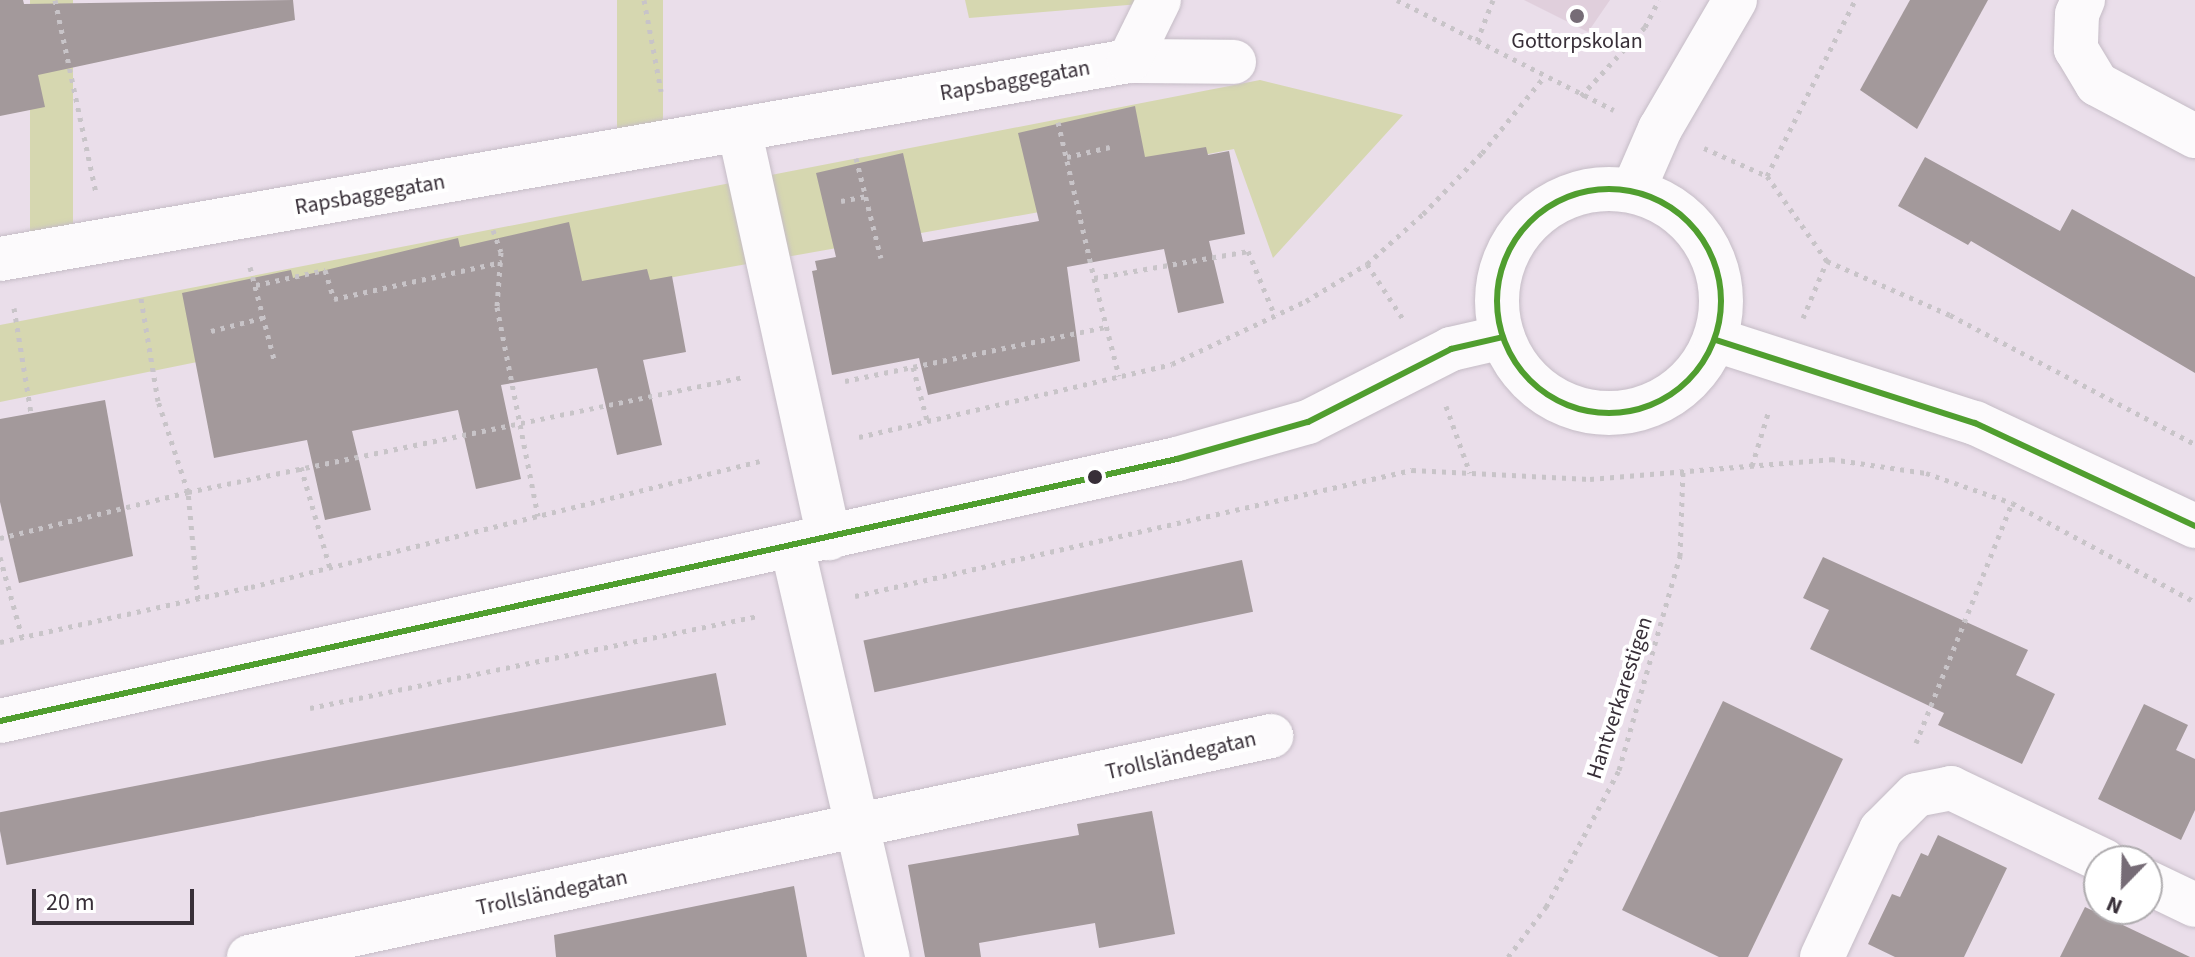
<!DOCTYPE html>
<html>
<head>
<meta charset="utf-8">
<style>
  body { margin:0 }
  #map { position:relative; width:2195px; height:957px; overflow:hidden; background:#eadeea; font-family:"Source Sans 3",sans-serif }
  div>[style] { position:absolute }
  .education>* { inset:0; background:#e0cfdc }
  .green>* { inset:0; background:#d6d7b0; transform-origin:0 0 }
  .building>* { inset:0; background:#a3999b; transform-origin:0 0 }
  .path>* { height:5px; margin-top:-2.5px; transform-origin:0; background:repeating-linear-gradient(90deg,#c8c4c8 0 4px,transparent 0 10px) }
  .roads { filter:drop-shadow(0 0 2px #c5bcc6) drop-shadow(0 0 2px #c5bcc6) }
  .street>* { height:44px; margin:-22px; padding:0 22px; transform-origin:22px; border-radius:22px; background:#fcfafc }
  .secondary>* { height:44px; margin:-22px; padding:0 22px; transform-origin:22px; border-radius:22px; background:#fcfafc }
  .secondary>.ring { margin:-22px; padding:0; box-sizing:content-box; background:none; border:44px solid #fcfafc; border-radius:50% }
  .bus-1>* { height:6px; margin:-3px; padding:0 3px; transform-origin:3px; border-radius:3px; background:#509e2f }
  .bus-1>.ring { margin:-3px; padding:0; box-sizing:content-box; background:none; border:6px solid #509e2f; border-radius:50% }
  .dots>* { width:22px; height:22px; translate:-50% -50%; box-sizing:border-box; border:4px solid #fff; border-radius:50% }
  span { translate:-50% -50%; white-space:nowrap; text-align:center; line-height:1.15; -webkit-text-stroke:8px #fff; paint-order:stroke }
  .poi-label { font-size:22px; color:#382f38 }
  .street-label { font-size:22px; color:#382f38 }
  .north { position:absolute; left:2083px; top:845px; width:80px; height:80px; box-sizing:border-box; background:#fff; border:2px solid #afacaf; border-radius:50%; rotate:203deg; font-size:22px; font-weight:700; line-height:32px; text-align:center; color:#382f38 }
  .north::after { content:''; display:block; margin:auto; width:28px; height:36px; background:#766c76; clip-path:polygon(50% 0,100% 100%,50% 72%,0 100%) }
  .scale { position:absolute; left:32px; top:889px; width:162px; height:36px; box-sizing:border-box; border:4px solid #382f38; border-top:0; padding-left:10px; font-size:24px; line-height:28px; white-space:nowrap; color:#382f38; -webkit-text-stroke:6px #fff; paint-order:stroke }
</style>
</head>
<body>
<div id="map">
  <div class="education">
    <div style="clip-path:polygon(1524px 0,1610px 0,1588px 32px)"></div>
  </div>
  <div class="green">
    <div style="left:30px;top:0;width:43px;height:234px"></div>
    <div style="left:617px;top:0;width:46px;height:133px"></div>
    <div style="clip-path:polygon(965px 0,1143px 0,1140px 4px,969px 18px)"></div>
    <div style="clip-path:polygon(1260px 80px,1403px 115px,1273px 258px,1234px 149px,1085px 178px,1045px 211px,207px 360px,0 402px,0 325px)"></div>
  </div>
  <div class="building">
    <div style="clip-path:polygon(0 0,23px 0,24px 4px,293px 0,295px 20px,38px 75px,45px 107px,0 116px)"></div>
    <div style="clip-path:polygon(1910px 0,1988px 0,1917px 129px,1860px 90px)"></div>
    <div style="clip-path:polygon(1135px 106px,1145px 157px,1206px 147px,1208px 155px,1229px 151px,1245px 234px,1209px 241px,1224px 303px,1178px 313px,1164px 249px,1067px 267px,1080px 361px,928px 395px,919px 358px,832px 375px,812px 271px,817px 270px,815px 261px,836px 257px,816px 173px,903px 153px,923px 242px,1039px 221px,1018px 133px)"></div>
    <div style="clip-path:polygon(1925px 157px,2060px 231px,2072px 209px,2195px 277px,2195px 373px,1971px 241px,1968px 245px,1898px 206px)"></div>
    <div style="clip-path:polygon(569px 222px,582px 281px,647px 269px,650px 280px,672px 276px,686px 352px,643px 360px,662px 445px,617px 455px,597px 368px,501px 385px,521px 479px,476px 489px,458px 410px,352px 431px,371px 510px,325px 520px,307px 440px,214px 458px,182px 293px,291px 270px,293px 278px,458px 238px,460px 247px)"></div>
    <div style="clip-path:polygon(105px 400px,133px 556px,19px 583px,0 502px,0 419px)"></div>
    <div style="clip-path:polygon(1823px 557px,2028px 650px,2016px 675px,2055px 694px,2022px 764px,1938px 725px,1944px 713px,1810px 649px,1829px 610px,1803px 598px)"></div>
    <div style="left:1242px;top:560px;width:53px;height:387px;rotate:78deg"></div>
    <div style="left:716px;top:673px;width:53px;height:733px;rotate:79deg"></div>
    <div style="clip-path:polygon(1723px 701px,1843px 759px,1748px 957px,1719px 957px,1622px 910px)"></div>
    <div style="clip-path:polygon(2144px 704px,2188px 725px,2176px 750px,2195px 759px,2195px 810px,2181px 840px,2098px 799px)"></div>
    <div style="clip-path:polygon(1152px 811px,1175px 934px,1099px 948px,1095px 923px,979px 943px,981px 957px,925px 957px,908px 865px,1079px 835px,1077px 824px)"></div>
    <div style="clip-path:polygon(1938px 835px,2007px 868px,1964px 957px,1895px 957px,1868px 944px,1892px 894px,1900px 897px,1921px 853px,1928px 856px)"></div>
    <div style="clip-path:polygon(794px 886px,807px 957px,556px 957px,554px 935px)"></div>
    <div style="clip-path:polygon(2085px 907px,2190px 957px,2060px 957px)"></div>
  </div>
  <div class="path">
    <div style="left:55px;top:0;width:197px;rotate:78deg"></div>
    <div style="left:644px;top:0;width:93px;rotate:79.4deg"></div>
    <div style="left:1397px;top:0;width:243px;rotate:26.9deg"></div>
    <div style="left:1477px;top:41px;width:44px;rotate:-68.7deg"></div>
    <div style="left:1581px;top:96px;width:94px;rotate:-47.2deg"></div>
    <div style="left:1645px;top:27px;width:30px;rotate:-63deg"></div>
    <div style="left:1058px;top:122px;width:160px;rotate:77deg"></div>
    <div style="left:1094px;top:278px;width:156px;rotate:-9.9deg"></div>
    <div style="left:1248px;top:251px;width:70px;rotate:67.4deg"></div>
    <div style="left:1704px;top:148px;width:69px;rotate:24deg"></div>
    <div style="left:1767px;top:176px;width:104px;rotate:54.8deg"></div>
    <div style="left:1827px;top:261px;width:134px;rotate:23.7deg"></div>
    <div style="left:1950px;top:315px;width:277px;rotate:27.8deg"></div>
    <div style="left:1067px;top:157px;width:44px;rotate:-13.1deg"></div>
    <div style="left:856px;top:158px;width:103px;rotate:76deg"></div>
    <div style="left:1767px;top:176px;width:197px;rotate:-63.4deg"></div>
    <div style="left:841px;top:201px;width:25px;rotate:-11deg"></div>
    <div style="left:493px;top:230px;width:23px;rotate:70deg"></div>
    <div style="left:501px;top:252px;width:55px;rotate:94.2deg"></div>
    <div style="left:497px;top:307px;width:213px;rotate:78.9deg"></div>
    <div style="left:1367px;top:264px;width:66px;rotate:56.8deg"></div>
    <div style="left:250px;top:267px;width:95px;rotate:75.4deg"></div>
    <div style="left:1094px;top:278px;width:101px;rotate:75.7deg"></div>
    <div style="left:256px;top:285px;width:71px;rotate:-12.3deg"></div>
    <div style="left:325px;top:270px;width:30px;rotate:73deg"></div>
    <div style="left:334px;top:299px;width:172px;rotate:-12.4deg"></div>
    <div style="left:14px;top:308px;width:106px;rotate:80.8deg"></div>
    <div style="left:1803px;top:318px;width:62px;rotate:-67.2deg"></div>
    <div style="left:211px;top:331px;width:53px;rotate:-14.3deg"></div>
    <div style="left:913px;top:367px;width:55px;rotate:75.2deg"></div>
    <div style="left:845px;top:381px;width:267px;rotate:-11.7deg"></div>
    <div style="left:1446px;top:406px;width:71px;rotate:70.3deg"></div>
    <div style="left:859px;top:437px;width:321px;rotate:-13.1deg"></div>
    <div style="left:1172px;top:364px;width:148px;rotate:-25.2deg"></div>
    <div style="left:1306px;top:301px;width:71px;rotate:-31.2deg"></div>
    <div style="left:1367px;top:264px;width:75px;rotate:-41.8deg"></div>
    <div style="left:1423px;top:214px;width:85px;rotate:-46deg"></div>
    <div style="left:1482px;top:153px;width:98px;rotate:-50.8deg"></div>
    <div style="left:1752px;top:466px;width:59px;rotate:-73.1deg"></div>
    <div style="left:301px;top:467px;width:105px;rotate:74deg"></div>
    <div style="left:0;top:538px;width:194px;rotate:-13.7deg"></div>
    <div style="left:188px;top:492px;width:96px;rotate:-108.2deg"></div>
    <div style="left:158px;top:401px;width:104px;rotate:-99.4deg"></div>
    <div style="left:0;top:557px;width:83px;rotate:74.6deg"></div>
    <div style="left:855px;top:596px;width:571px;rotate:-12.75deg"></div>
    <div style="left:1412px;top:470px;width:178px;rotate:2.9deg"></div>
    <div style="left:1590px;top:479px;width:242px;rotate:-4.7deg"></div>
    <div style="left:1831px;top:459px;width:96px;rotate:8.4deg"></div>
    <div style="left:1926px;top:473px;width:91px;rotate:19.2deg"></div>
    <div style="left:2012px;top:503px;width:208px;rotate:28.4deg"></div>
    <div style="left:198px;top:599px;width:107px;rotate:-95.3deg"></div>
    <div style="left:188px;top:492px;width:568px;rotate:-11.69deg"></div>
    <div style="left:0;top:642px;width:257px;rotate:-12.4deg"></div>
    <div style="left:251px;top:587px;width:524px;rotate:-13.9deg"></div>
    <div style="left:310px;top:708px;width:458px;rotate:-11.6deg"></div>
    <div style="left:1916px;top:743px;width:258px;rotate:-68.2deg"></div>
    <div style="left:1508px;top:957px;width:63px;rotate:-52.8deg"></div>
    <div style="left:1546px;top:907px;width:155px;rotate:-61.9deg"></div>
    <div style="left:1619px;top:770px;width:223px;rotate:-74.1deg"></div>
    <div style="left:1680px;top:556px;width:85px;rotate:-88deg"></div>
  </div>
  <div class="roads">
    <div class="street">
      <div style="left:2083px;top:0;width:15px;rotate:113deg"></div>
      <div style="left:2077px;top:14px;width:35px;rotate:92deg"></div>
      <div style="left:2076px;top:49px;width:41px;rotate:59deg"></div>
      <div style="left:2097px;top:84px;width:111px;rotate:28deg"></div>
      <div style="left:1129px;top:61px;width:105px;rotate:0.5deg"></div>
      <div style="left:740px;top:133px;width:415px;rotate:77.6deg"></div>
      <div style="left:1633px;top:191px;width:68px;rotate:-66.5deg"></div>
      <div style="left:1660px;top:129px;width:149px;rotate:-59.8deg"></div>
      <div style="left:0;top:259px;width:1146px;rotate:-9.95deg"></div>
      <div style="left:1129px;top:61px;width:68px;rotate:-63.8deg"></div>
      <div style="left:792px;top:546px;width:422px;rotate:76.9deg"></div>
      <div style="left:2147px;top:882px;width:53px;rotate:25.6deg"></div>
      <div style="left:249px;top:957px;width:1046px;rotate:-12.2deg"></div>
      <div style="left:1822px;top:957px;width:140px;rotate:-65.1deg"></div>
      <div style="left:1881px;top:830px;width:49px;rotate:-45deg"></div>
      <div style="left:1916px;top:795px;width:36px;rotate:-11deg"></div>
      <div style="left:1951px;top:788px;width:170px;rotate:25.5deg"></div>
    </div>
    <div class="secondary">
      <div class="ring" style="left:1497px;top:189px;width:180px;height:180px"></div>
      <div style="left:1716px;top:340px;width:272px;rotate:17.8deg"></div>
      <div style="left:1975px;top:423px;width:243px;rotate:25.1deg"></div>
      <div style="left:0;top:721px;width:1206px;rotate:-12.55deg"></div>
      <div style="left:1177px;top:459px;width:136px;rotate:-15.8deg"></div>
      <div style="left:1308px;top:422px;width:161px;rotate:-27deg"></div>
      <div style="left:1451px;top:349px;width:53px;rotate:-13deg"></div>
    </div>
  </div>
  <div class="bus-1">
    <div class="ring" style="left:1497px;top:189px;width:218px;height:218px"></div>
    <div style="left:1716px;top:340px;width:272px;rotate:17.8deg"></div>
    <div style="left:1975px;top:423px;width:243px;rotate:25.1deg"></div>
    <div style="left:0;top:721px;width:1206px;rotate:-12.55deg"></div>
    <div style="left:1177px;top:459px;width:136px;rotate:-15.8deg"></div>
    <div style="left:1308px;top:422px;width:161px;rotate:-27deg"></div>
    <div style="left:1451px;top:349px;width:53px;rotate:-13deg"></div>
  </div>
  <div class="dots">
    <div style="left:1577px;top:16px;background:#766c76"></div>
    <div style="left:1095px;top:477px;background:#382f38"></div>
  </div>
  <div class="poi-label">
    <span style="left:1577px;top:42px">Gottorpskolan</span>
  </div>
  <div class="street-label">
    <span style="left:1015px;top:81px;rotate:-10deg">Rapsbaggegatan</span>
    <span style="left:370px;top:195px;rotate:-10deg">Rapsbaggegatan</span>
    <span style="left:1620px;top:698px;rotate:-72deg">Hantverkarestigen</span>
    <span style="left:1181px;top:756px;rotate:-13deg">Trollsländegatan</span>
    <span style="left:552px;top:893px;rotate:-12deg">Trollsländegatan</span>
  </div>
  <div class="north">N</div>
  <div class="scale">20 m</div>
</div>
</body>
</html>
